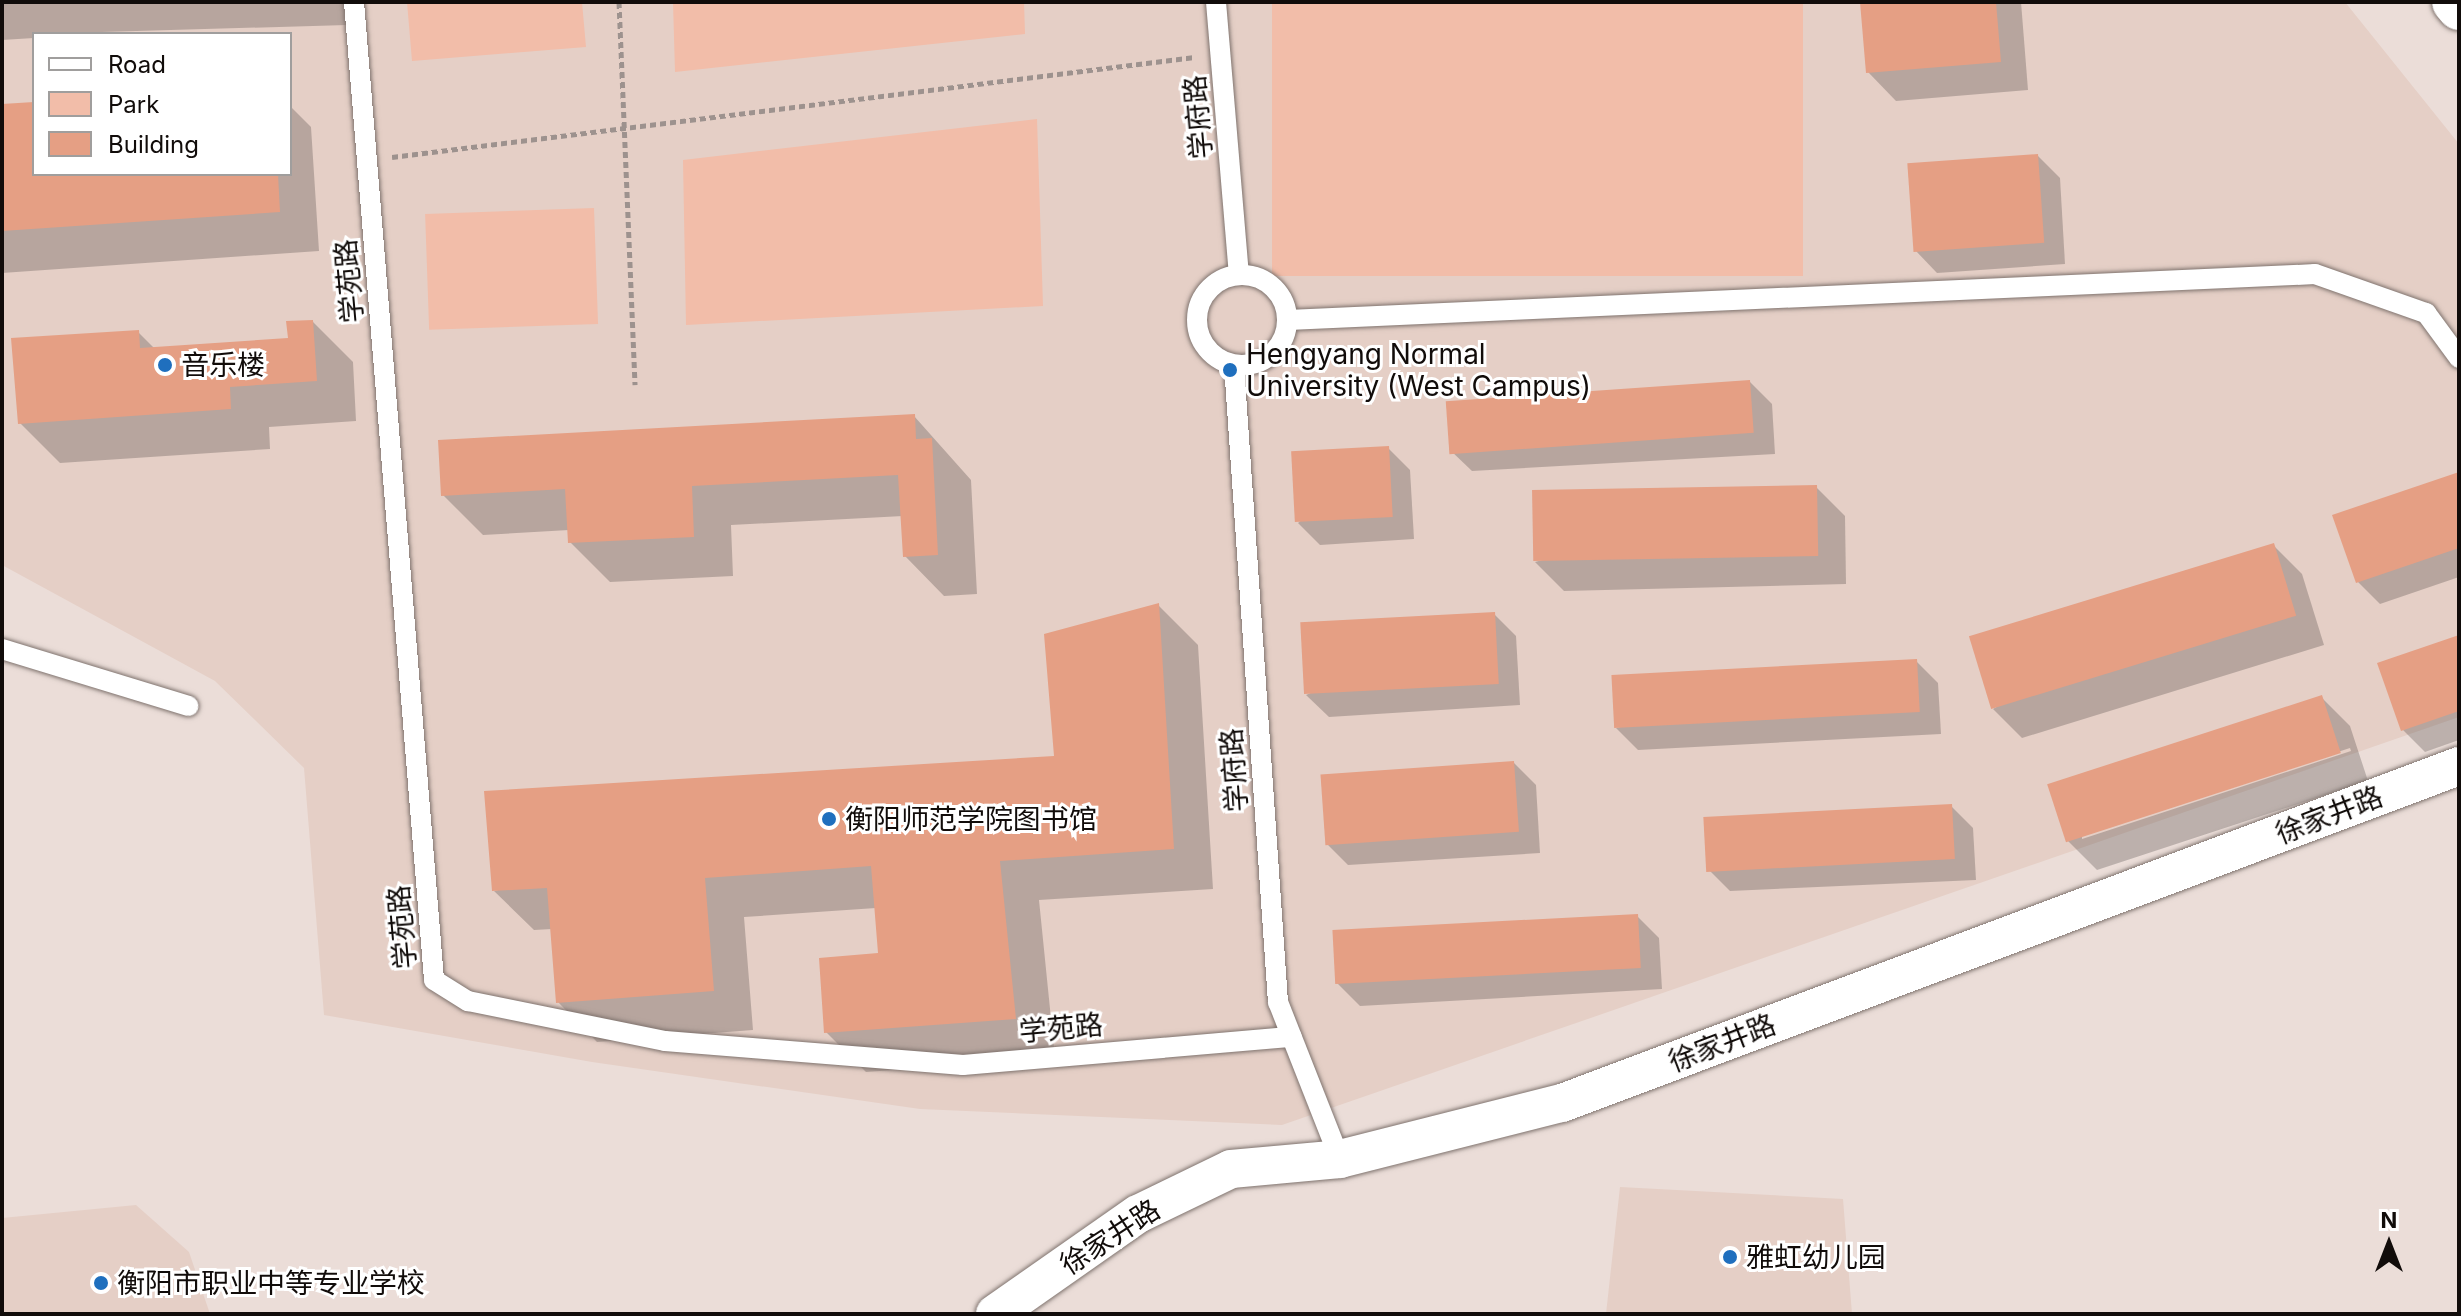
<!DOCTYPE html>
<html>
<head>
<meta charset="utf-8">
<style>
  body { margin:0 }
  #map { position:relative; width:2461px; height:1316px; overflow:hidden; background:#ebddd8; font-family:Inter,"Noto Sans SC",sans-serif }
  div>[style] { position:absolute }
  .built>* { inset:0; background:#e5cfc6 }
  .green>* { inset:0; background:#f2bda9; transform-origin:0 0 }
  .shadow>* { inset:0; background:#0003 }
  .building>* { inset:0; background:#e59f84; transform-origin:0 0 }
  .path>* { height:5px; margin-top:-2.5px; transform-origin:0; background:repeating-linear-gradient(90deg,#9d928e 0 6px,transparent 0 10px) }
  .roads { filter:drop-shadow(0 0 2px #7f736e) drop-shadow(0 0 2px #7f736e) }
  .lane>* { height:20px; margin:-10px; padding:0 10px; transform-origin:10px; border-radius:10px; background:#fff }
  .lane>.ring { margin:-10px; padding:0; box-sizing:content-box; background:none; border:20px solid #fff; border-radius:50% }
  .street>* { height:38px; margin:-19px; padding:0 19px; transform-origin:19px; border-radius:19px; background:#fff }
  .secondary>* { height:44px; margin:-22px; padding:0 22px; transform-origin:22px; border-radius:22px; background:#fff }
  .dots>* { width:22px; height:22px; translate:-50% -50%; box-sizing:border-box; border:4px solid #fff; border-radius:50% }
  span { translate:-50% -50%; white-space:nowrap; text-align:center; line-height:1.15; -webkit-text-stroke:6px #fff; paint-order:stroke }
  .street-label { font-size:28px; color:#110c0a }
  .poi-label { font-size:28px; color:#110c0a }
  .left { translate:0 -50%; text-align:left }
  .frame { position:absolute; inset:0; border:4px solid #110c0a; pointer-events:none }
  .legend { position:absolute; left:32px; top:32px; width:260px; height:144px; box-sizing:border-box; background:#fff; border:2px solid #a09e9d; margin:0; padding:10px 14px; list-style:none; font-size:24px; color:#110c0a }
  .legend li { display:flex; align-items:center; gap:16px; height:40px }
  .legend b { width:40px; border:2px solid #a09e9d }
  .north { position:absolute; left:2349px; top:1204px; width:80px; height:80px; -webkit-text-stroke:6px #fff; paint-order:stroke; rotate:0deg; font-size:22px; font-weight:700; line-height:32px; text-align:center; color:#110c0a }
  .north::after { content:''; display:block; margin:auto; width:28px; height:36px; background:#110c0a; clip-path:polygon(50% 0,100% 100%,50% 72%,0 100%) }
</style>
</head>
<body>
<div id="map">
  <div class="built">
    <div style="clip-path:polygon(evenodd,2px 2px,2345px 2px,2459px 144px,2459px 717px,1282px 1125px,920px 1109px,592px 1062px,324px 1015px,304px 768px,215px 681px,2px 565px,2px 2px,34px 34px,290px 34px,290px 174px,34px 174px,34px 34px)"></div>
    <div style="clip-path:polygon(1620px 1187px,1843px 1199px,1852px 1314px,1606px 1314px)"></div>
    <div style="clip-path:polygon(136px 1205px,189px 1252px,210px 1314px,2px 1314px,2px 1218px)"></div>
  </div>
  <div class="green">
    <div style="clip-path:polygon(407px 2px,582px 2px,586px 47px,412px 61px)"></div>
    <div style="clip-path:polygon(673px 2px,1024px 2px,1025px 34px,675px 72px)"></div>
    <div style="left:1272px;top:2px;width:531px;height:274px"></div>
    <div style="clip-path:polygon(1037px 119px,1043px 306px,686px 325px,683px 160px)"></div>
    <div style="left:594px;top:208px;width:116px;height:169px;rotate:88deg"></div>
  </div>
  <div class="shadow">
    <div style="clip-path:polygon(2px 2px,346px 2px,347px 25px,34px 34px,34px 38px,2px 40px)"></div>
    <div style="clip-path:polygon(1862px 2px,2021px 2px,2028px 90px,1896px 101px,1868px 72px)"></div>
    <div style="clip-path:polygon(34px 104px,34px 174px,290px 174px,290px 106px,311px 127px,319px 251px,2px 273px,2px 106px)"></div>
    <div style="clip-path:polygon(2038px 156px,2060px 178px,2065px 264px,1937px 273px,1915px 250px)"></div>
    <div style="clip-path:polygon(313px 322px,353px 362px,356px 421px,269px 427px,270px 449px,60px 463px,20px 423px,138px 332px,155px 349px,290px 340px)"></div>
    <div style="clip-path:polygon(1750px 382px,1772px 404px,1775px 454px,1472px 471px,1449px 449px)"></div>
    <div style="clip-path:polygon(914px 416px,971px 480px,977px 594px,944px 596px,905px 556px,903px 516px,731px 525px,733px 576px,610px 582px,570px 542px,569px 530px,483px 535px,443px 495px)"></div>
    <div style="clip-path:polygon(1388px 448px,1410px 470px,1414px 539px,1320px 545px,1298px 523px)"></div>
    <div style="clip-path:polygon(2459px 474px,2459px 577px,2380px 604px,2358px 582px)"></div>
    <div style="clip-path:polygon(1816px 487px,1845px 516px,1846px 584px,1564px 591px,1535px 562px)"></div>
    <div style="clip-path:polygon(2273px 545px,2302px 574px,2324px 645px,2022px 738px,1993px 709px)"></div>
    <div style="clip-path:polygon(1158px 605px,1198px 645px,1213px 889px,1039px 900px,1055px 1058px,866px 1072px,826px 1032px,880px 955px,876px 908px,744px 917px,753px 1030px,597px 1042px,558px 1002px,552px 929px,534px 930px,494px 891px,1056px 758px)"></div>
    <div style="clip-path:polygon(1494px 614px,1516px 636px,1520px 705px,1329px 717px,1306px 695px)"></div>
    <div style="clip-path:polygon(2459px 637px,2459px 740px,2425px 752px,2403px 730px)"></div>
    <div style="clip-path:polygon(1916px 661px,1938px 683px,1941px 734px,1638px 750px,1616px 728px)"></div>
    <div style="clip-path:polygon(evenodd,2321px 697px,2350px 726px,2368px 781px,2097px 870px,2068px 841px,2321px 697px,2350px 748px,2351px 751px,2082px 839px,2082px 835px,2350px 748px)"></div>
    <div style="clip-path:polygon(1514px 763px,1536px 785px,1540px 853px,1348px 865px,1326px 843px)"></div>
    <div style="clip-path:polygon(1951px 806px,1973px 828px,1976px 880px,1730px 891px,1708px 869px)"></div>
    <div style="clip-path:polygon(1637px 916px,1659px 938px,1662px 989px,1360px 1006px,1337px 983px)"></div>
  </div>
  <div class="building">
    <div style="clip-path:polygon(1860px 2px,1996px 2px,2001px 62px,1866px 73px)"></div>
    <div style="clip-path:polygon(34px 102px,34px 174px,278px 174px,280px 212px,2px 231px,2px 104px)"></div>
    <div style="left:2038px;top:154px;width:89px;height:131px;rotate:86deg"></div>
    <div style="clip-path:polygon(313px 320px,317px 381px,230px 387px,231px 409px,18px 424px,11px 338px,139px 330px,140px 348px,288px 338px,286px 321px)"></div>
    <div style="left:1750px;top:380px;width:53px;height:305px;rotate:86deg"></div>
    <div style="clip-path:polygon(915px 414px,916px 439px,932px 438px,938px 555px,903px 557px,898px 475px,692px 486px,694px 537px,568px 543px,565px 489px,441px 496px,438px 440px)"></div>
    <div style="left:1389px;top:446px;width:71px;height:98px;rotate:87deg"></div>
    <div style="clip-path:polygon(2459px 472px,2459px 548px,2356px 583px,2332px 515px)"></div>
    <div style="left:1817px;top:485px;width:71px;height:285px;rotate:89deg"></div>
    <div style="left:2274px;top:543px;width:76px;height:319px;rotate:73deg"></div>
    <div style="clip-path:polygon(1159px 603px,1174px 849px,1000px 861px,1016px 1019px,824px 1033px,819px 958px,878px 953px,871px 866px,705px 878px,714px 991px,556px 1003px,547px 888px,492px 891px,484px 791px,1054px 756px,1044px 634px)"></div>
    <div style="left:1495px;top:612px;width:72px;height:195px;rotate:87deg"></div>
    <div style="clip-path:polygon(2459px 635px,2459px 711px,2401px 731px,2377px 663px)"></div>
    <div style="left:1917px;top:659px;width:53px;height:306px;rotate:87deg"></div>
    <div style="left:2322px;top:695px;width:61px;height:289px;rotate:72deg"></div>
    <div style="left:1514px;top:761px;width:71px;height:194px;rotate:86deg"></div>
    <div style="left:1952px;top:804px;width:55px;height:249px;rotate:87deg"></div>
    <div style="left:1638px;top:914px;width:54px;height:306px;rotate:87deg"></div>
  </div>
  <div class="path">
    <div style="left:619px;top:2px;width:383px;rotate:87.6deg"></div>
    <div style="left:392px;top:157px;width:809px;rotate:-7.1deg"></div>
  </div>
  <div class="roads">
    <div class="lane">
      <div style="left:354px;top:2px;width:981px;rotate:85.32deg"></div>
      <div style="left:434px;top:980px;width:40px;rotate:32deg"></div>
      <div style="left:468px;top:1001px;width:201px;rotate:11.5deg"></div>
      <div style="left:665px;top:1041px;width:299px;rotate:4.6deg"></div>
      <div style="left:963px;top:1065px;width:330px;rotate:-4.9deg"></div>
      <div style="left:1216px;top:2px;width:273px;rotate:85.2deg"></div>
      <div class="ring" style="left:1197px;top:275px;width:70px;height:70px"></div>
      <div style="left:1288px;top:320px;width:1028px;rotate:-2.56deg"></div>
      <div style="left:2315px;top:274px;width:118px;rotate:19.4deg"></div>
      <div style="left:2426px;top:313px;width:56px;rotate:53.7deg"></div>
      <div style="left:1234px;top:365px;width:639px;rotate:86.05deg"></div>
      <div style="left:1278px;top:1002px;width:169px;rotate:68.5deg"></div>
      <div style="left:2px;top:649px;width:195px;rotate:17deg"></div>
    </div>
    <div class="street">
      <div style="left:995px;top:1314px;width:174px;rotate:-35deg"></div>
      <div style="left:1138px;top:1214px;width:103px;rotate:-25.8deg"></div>
      <div style="left:1231px;top:1169px;width:109px;rotate:-5.2deg"></div>
      <div style="left:1340px;top:1159px;width:229px;rotate:-14.2deg"></div>
      <div style="left:1562px;top:1103px;width:958px;rotate:-20.59deg"></div>
    </div>
    <div class="secondary">
      <div style="left:2454px;top:2px;width:8px;rotate:50deg"></div>
    </div>
  </div>
  <div class="dots">
    <div style="left:165px;top:365px;background:#1f6fbe"></div>
    <div style="left:1230px;top:370px;background:#1f6fbe"></div>
    <div style="left:829px;top:819px;background:#1f6fbe"></div>
    <div style="left:1730px;top:1257px;background:#1f6fbe"></div>
    <div style="left:101px;top:1283px;background:#1f6fbe"></div>
  </div>
  <div class="street-label">
    <span style="left:1198px;top:117px;rotate:-95deg">学府路</span>
    <span style="left:349px;top:281px;rotate:-95deg">学苑路</span>
    <span style="left:1234px;top:770px;rotate:-94deg">学府路</span>
    <span style="left:2329px;top:815px;rotate:-21deg">徐家井路</span>
    <span style="left:402px;top:927px;rotate:-95deg">学苑路</span>
    <span style="left:1061px;top:1028px;rotate:-5deg">学苑路</span>
    <span style="left:1722px;top:1043px;rotate:-21deg">徐家井路</span>
    <span style="left:1110px;top:1237px;rotate:-33deg">徐家井路</span>
  </div>
  <div class="poi-label">
    <span class="left" style="left:1246px;top:370px">Hengyang Normal<br>University (West Campus)</span>
    <span class="left" style="left:181px;top:365px">音乐楼</span>
    <span class="left" style="left:845px;top:819px">衡阳师范学院图书馆</span>
    <span class="left" style="left:1746px;top:1257px">雅虹幼儿园</span>
    <span class="left" style="left:117px;top:1283px">衡阳市职业中等专业学校</span>
  </div>
  <div class="frame"></div>
  <ul class="legend">
  <li><b style="height:10px;background:#fff"></b>Road</li>
  <li><b style="height:22px;background:#f2bda9"></b>Park</li>
  <li><b style="height:22px;background:#e59f84"></b>Building</li>
  </ul>
  <div class="north">N</div>
</div>
</body>
</html>
